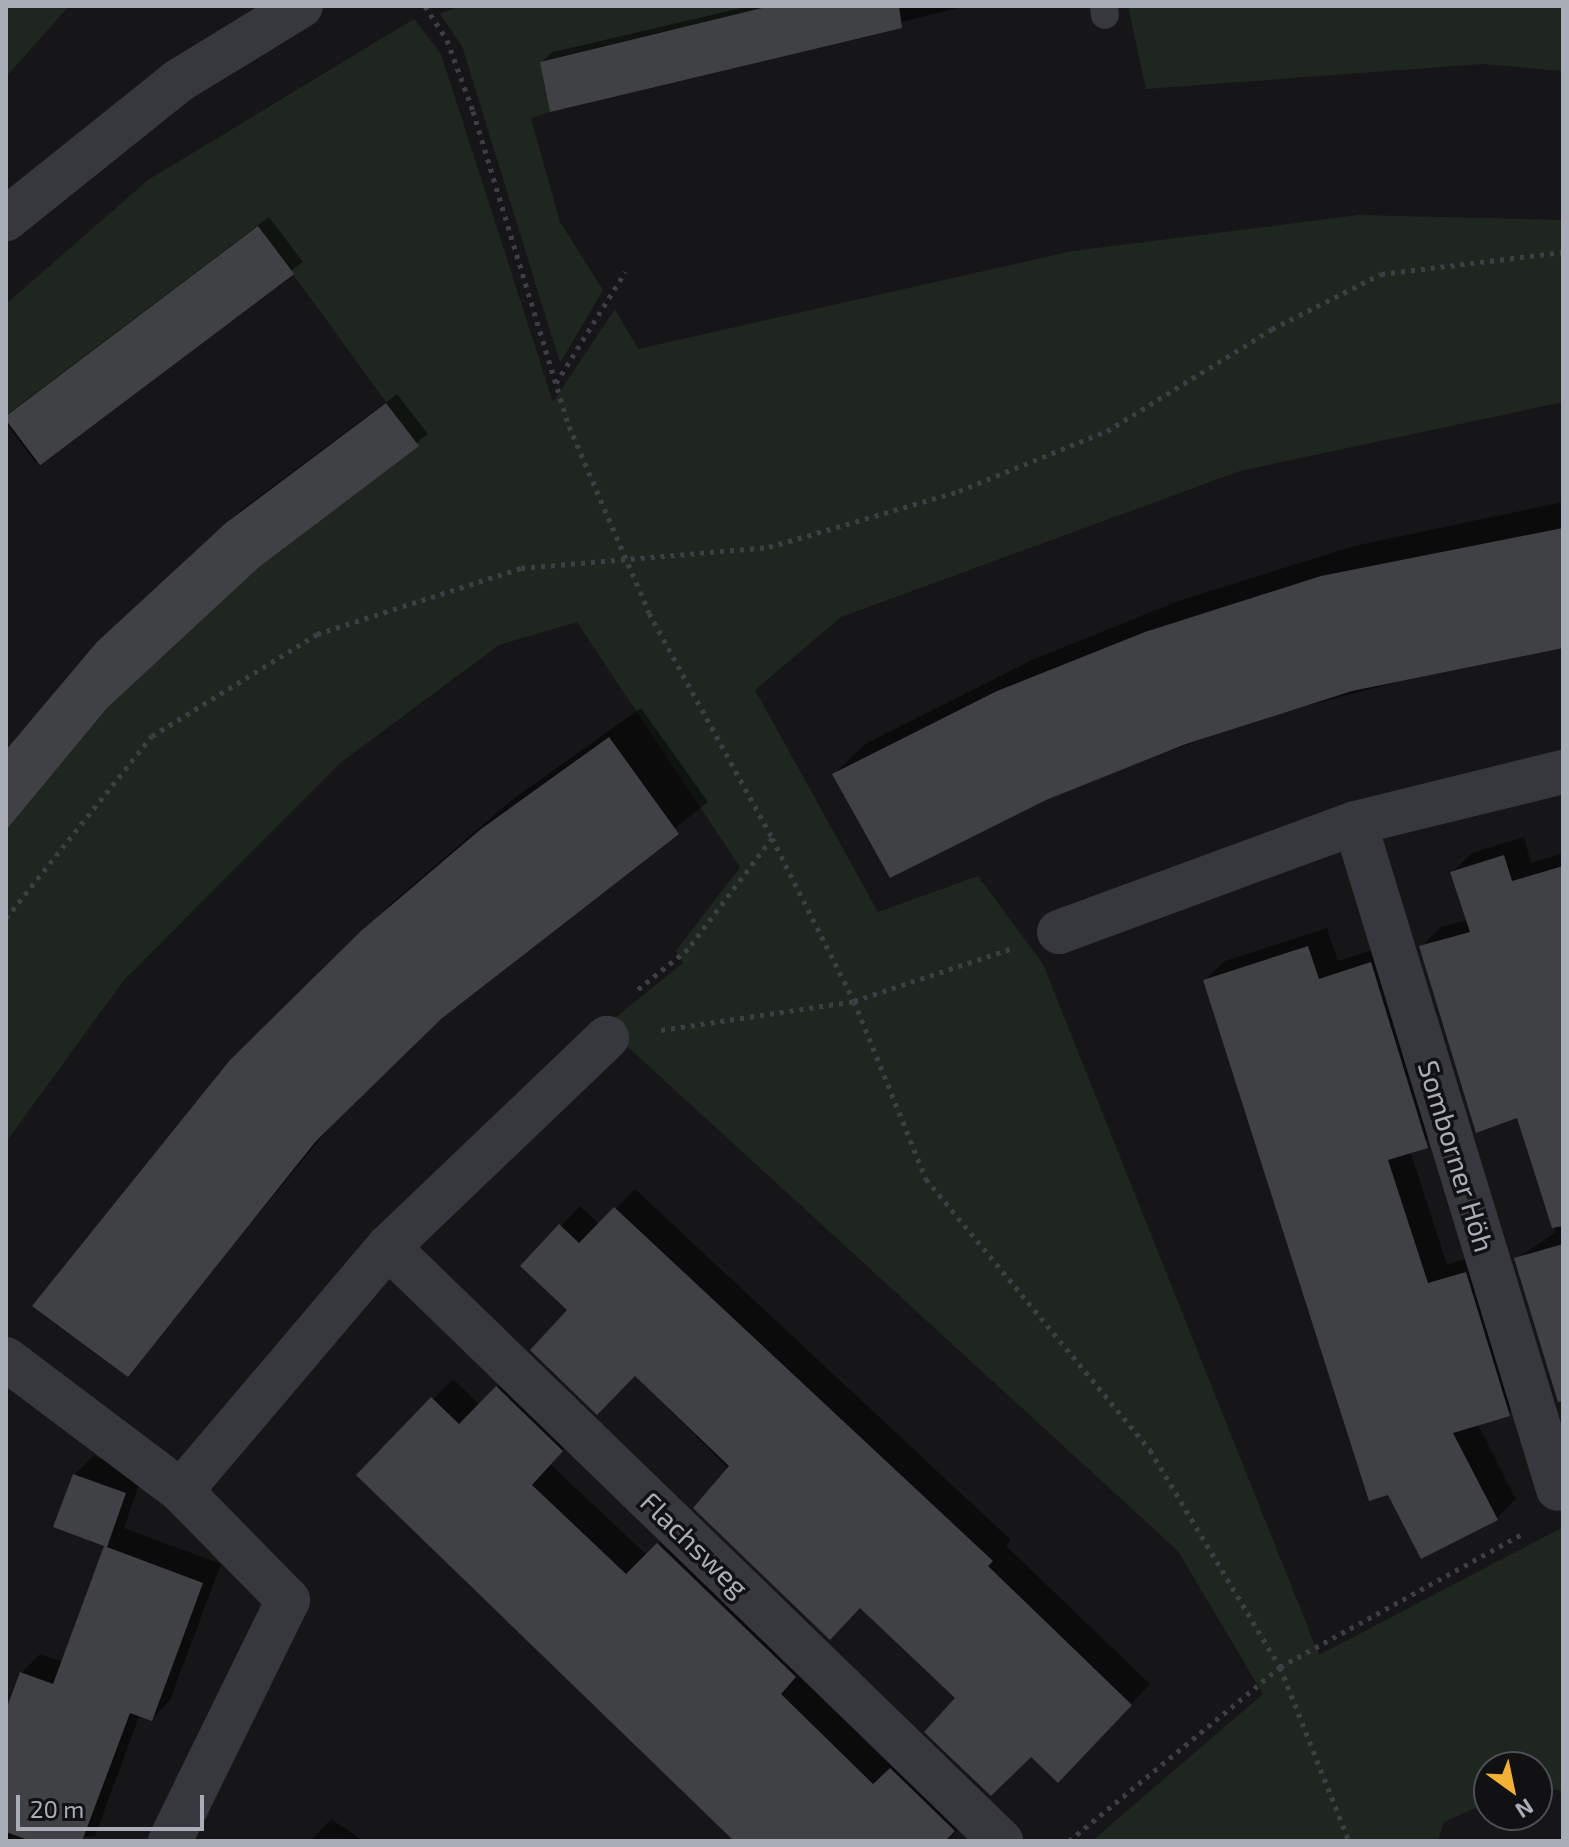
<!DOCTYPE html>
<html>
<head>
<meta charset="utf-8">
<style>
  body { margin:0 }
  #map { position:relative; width:1569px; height:1847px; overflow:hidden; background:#161618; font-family:"Exo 2",sans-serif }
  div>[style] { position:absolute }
  .green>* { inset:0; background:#1e261f }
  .shadow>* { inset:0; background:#0007; transform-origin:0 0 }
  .building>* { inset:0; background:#404145; transform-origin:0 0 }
  .path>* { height:5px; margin-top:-2.5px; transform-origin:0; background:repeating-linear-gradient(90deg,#3d3f44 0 4px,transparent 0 10px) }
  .service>* { height:28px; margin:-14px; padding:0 14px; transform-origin:14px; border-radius:14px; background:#37383d }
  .minor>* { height:44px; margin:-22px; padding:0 22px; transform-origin:22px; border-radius:22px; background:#37383d }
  span { translate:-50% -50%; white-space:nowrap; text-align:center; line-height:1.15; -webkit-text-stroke:7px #111113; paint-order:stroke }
  .street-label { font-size:28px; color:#a8adb8 }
  .frame { position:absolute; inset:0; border:8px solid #a8adb8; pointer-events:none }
  .north { position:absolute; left:1473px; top:1751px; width:80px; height:80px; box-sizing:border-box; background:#111113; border:2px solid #4d4f55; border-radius:50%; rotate:147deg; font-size:22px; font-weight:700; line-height:32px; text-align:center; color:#a8adb8 }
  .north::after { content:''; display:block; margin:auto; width:28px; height:36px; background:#f2b134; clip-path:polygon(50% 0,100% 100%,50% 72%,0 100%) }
  .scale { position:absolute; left:16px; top:1795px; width:188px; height:36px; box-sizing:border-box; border:4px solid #a8adb8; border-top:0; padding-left:10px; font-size:24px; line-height:28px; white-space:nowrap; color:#a8adb8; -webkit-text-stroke:6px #111113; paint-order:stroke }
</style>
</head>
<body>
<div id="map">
  <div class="green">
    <div style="clip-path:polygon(6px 6px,69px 6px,6px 77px)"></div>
    <div style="clip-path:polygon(460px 6px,770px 6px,732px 15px,742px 63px,672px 29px,540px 62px,550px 112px,531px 118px,560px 222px,603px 290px,560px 363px,462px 46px,440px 14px)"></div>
    <div style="clip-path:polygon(1128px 6px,1563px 6px,1563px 71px,1482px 64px,1146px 89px)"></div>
    <div style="clip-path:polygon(414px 19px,441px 54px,553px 402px,615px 309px,638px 349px,1072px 251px,1359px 215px,1563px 220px,1563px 402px,1240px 471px,841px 617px,755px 690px,878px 912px,978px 876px,1043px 964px,1319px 1655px,1563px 1527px,1563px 1791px,1537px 1786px,1537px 1767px,1489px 1767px,1489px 1802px,1444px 1822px,1438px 1841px,1092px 1841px,1263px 1694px,1178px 1551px,605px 1026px,683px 963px,676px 951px,740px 867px,577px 622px,499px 645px,340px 763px,124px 980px,6px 1142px,6px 827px,114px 700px,259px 566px,222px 526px,252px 503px,285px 546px,418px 446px,258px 226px,6px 420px,6px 304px,148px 180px)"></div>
  </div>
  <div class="shadow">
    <div style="clip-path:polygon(750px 6px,966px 6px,552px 110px,542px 62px,553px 52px)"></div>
    <div style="left:269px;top:217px;width:56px;height:334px;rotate:53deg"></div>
    <div style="clip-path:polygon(397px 394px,428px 434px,257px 565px,116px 698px,6px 829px,6px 753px,111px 631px,240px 511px)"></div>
    <div style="clip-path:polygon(1563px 502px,1563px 646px,1496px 656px,1253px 720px,1045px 798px,834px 774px,865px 744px,1034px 659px,1178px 601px,1354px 546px)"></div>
    <div style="clip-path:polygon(641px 708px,708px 802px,439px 1017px,344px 1110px,127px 1374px,232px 1061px,394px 901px,513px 799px)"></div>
    <div style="clip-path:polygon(1524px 837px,1531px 863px,1563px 853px,1563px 1397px,1516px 1259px,1556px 1232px,1519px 1116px,1421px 947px,1441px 927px,1468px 920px,1452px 872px,1472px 853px)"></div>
    <div style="clip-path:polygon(1327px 928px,1338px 961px,1391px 944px,1446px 1127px,1410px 1151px,1447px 1264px,1485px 1254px,1528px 1394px,1508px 1413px,1477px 1423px,1516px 1499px,1497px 1518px,1205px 980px,1225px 961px)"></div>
    <div style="clip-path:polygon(635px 1189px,1011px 1540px,1006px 1546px,1150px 1684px,1078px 1761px,1031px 1754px,958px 1698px,570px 1310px,561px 1226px,580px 1206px,600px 1225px)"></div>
    <div style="clip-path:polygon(517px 1368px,581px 1430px,550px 1464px,647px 1555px,679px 1524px,974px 1810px,948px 1841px,740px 1841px,359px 1475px,453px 1379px,480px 1405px)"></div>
    <div style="clip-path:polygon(93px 1456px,143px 1474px,124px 1528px,221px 1564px,170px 1700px,152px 1719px,140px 1714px,95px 1836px,6px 1841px,6px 1715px,21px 1673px,40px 1654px,63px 1662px,106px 1545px,74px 1475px)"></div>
    <div style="clip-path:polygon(331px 1819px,364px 1841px,310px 1841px)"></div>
  </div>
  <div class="building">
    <div style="clip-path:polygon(770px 6px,899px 6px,902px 28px,550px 112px,540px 62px)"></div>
    <div style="left:258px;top:226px;width:60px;height:318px;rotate:53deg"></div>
    <div style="clip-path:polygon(386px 403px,419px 446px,259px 567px,108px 707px,6px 830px,6px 750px,97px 642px,226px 523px)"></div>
    <div style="clip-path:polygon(1563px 528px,1563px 648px,1352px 691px,1186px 744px,1046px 800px,890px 878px,832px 774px,997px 691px,1145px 632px,1321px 576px)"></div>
    <div style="clip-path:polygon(609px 737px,679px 834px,441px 1019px,316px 1141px,128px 1377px,32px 1306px,230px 1060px,361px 931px,481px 829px)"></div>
    <div style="clip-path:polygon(1504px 855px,1512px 881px,1563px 866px,1563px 1226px,1552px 1228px,1517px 1118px,1476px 1133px,1419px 946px,1470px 932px,1450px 872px)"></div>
    <div style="clip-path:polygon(1308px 946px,1319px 979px,1371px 962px,1428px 1148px,1388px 1160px,1428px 1283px,1466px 1272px,1510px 1416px,1453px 1433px,1498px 1520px,1421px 1559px,1388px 1495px,1369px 1501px,1203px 980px)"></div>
    <div style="clip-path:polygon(614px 1207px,993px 1561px,988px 1566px,1132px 1705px,1058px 1783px,1031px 1757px,991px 1796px,924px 1732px,955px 1698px,860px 1608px,830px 1640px,693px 1508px,729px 1466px,635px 1376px,597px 1415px,530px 1350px,567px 1310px,520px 1266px,559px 1224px,579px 1243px)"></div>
    <div style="clip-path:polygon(1563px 1244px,1563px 1401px,1558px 1402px,1514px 1258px)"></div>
    <div style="clip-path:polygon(496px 1386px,563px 1451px,532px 1485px,626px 1574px,657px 1543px,796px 1677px,781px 1694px,873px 1784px,890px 1768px,955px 1831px,945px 1841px,734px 1841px,356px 1475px,431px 1397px,459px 1424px)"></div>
    <div style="clip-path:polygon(73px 1474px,126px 1493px,107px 1547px,203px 1583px,152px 1721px,130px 1713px,82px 1841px,31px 1841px,6px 1832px,6px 1710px,20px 1672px,53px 1684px,104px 1546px,53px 1527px)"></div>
  </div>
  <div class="path">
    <div style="left:425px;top:6px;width:40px;rotate:57.1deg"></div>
    <div style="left:447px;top:40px;width:76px;rotate:69.9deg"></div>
    <div style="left:473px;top:111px;width:329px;rotate:73.1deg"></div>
    <div style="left:569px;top:426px;width:203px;rotate:66.8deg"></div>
    <div style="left:649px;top:613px;width:256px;rotate:61.3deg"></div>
    <div style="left:772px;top:838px;width:139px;rotate:127.1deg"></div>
    <div style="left:688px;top:949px;width:67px;rotate:141.1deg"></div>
    <div style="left:556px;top:383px;width:131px;rotate:-58.1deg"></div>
    <div style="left:772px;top:838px;width:182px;rotate:63.3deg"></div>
    <div style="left:854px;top:1001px;width:164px;rotate:-18.4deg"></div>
    <div style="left:6px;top:918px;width:233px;rotate:-51.3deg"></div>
    <div style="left:152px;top:736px;width:194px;rotate:-31.7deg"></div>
    <div style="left:317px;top:634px;width:214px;rotate:-17.9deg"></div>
    <div style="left:521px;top:568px;width:249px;rotate:-4.8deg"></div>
    <div style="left:769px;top:547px;width:198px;rotate:-16.4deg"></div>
    <div style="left:959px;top:491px;width:160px;rotate:-22.1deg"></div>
    <div style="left:1107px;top:431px;width:194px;rotate:-31.7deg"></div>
    <div style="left:1272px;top:329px;width:122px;rotate:-26.8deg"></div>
    <div style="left:1381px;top:274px;width:183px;rotate:-6.9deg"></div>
    <div style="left:661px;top:1030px;width:195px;rotate:-8.5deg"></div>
    <div style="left:854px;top:1001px;width:192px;rotate:68deg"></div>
    <div style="left:926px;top:1179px;width:352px;rotate:50.4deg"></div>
    <div style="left:1150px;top:1450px;width:253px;rotate:59.1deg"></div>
    <div style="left:1280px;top:1667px;width:187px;rotate:68.4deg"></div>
    <div style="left:1069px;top:1841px;width:273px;rotate:-39.5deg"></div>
    <div style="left:1280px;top:1667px;width:278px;rotate:-28.8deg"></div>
  </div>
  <div class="service">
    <div style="left:1104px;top:6px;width:9px;rotate:84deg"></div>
  </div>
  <div class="minor">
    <div style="left:6px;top:219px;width:221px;rotate:-38.7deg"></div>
    <div style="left:178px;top:81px;width:144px;rotate:-31.4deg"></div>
    <div style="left:1355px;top:823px;width:696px;rotate:73.05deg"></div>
    <div style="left:1059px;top:932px;width:315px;rotate:-20.2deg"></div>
    <div style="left:1355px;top:823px;width:214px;rotate:-13.8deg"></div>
    <div style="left:388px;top:1247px;width:854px;rotate:44.1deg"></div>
    <div style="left:6px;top:1359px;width:219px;rotate:37deg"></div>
    <div style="left:181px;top:1491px;width:153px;rotate:45.5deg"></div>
    <div style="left:288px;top:1600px;width:268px;rotate:116.1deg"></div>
    <div style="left:181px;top:1491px;width:320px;rotate:-49.7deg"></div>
    <div style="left:388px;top:1247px;width:303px;rotate:-43.7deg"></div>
  </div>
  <div class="street-label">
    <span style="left:1457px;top:1156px;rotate:73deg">Somborner Höh</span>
    <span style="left:695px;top:1544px;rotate:44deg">Flachsweg</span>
  </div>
  <div class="frame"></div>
  <div class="north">N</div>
  <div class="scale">20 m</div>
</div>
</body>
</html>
